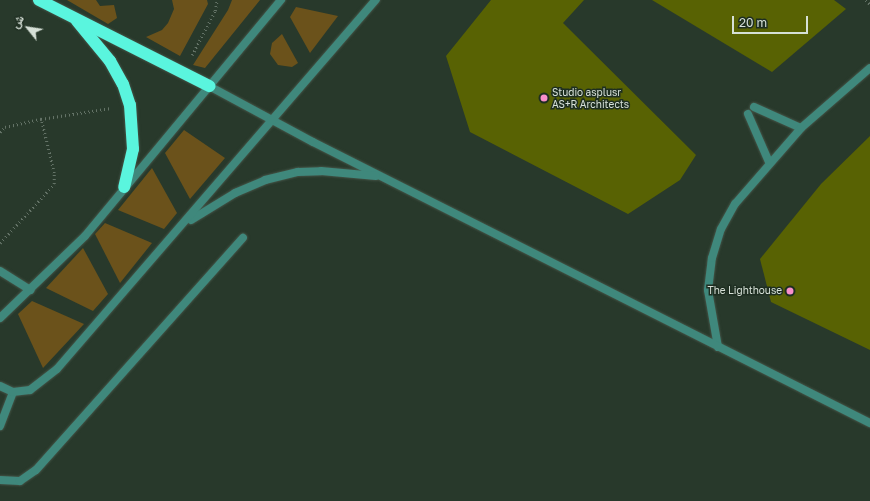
<!DOCTYPE html>
<html>
<head>
<meta charset="utf-8">
<style>
  body { margin:0 }
  #map { position:relative; width:870px; height:501px; overflow:hidden; background:#28392b; font-family:"Golos Text",Vazirmatn,sans-serif }
  div>[style] { position:absolute }
  .green>* { inset:0; background:#6b521b }
  .building>* { inset:0; background:#586203 }
  .path>* { height:2.5px; margin-top:-1.25px; transform-origin:0; background:repeating-linear-gradient(90deg,#647367 0 1px,transparent 0 4px) }
  .roads { filter:drop-shadow(0 0 1px #445447) drop-shadow(0 0 1px #445447) }
  .service>* { height:8px; margin:-4px; padding:0 4px; transform-origin:4px; border-radius:4px; background:#3f887c }
  .minor>* { height:8px; margin:-4px; padding:0 4px; transform-origin:4px; border-radius:4px; background:#3f887c }
  .tertiary>* { height:8px; margin:-4px; padding:0 4px; transform-origin:4px; border-radius:4px; background:#3f887c }
  .motorway>* { height:12px; margin:-6px; padding:0 6px; transform-origin:6px; border-radius:6px; background:#5af5de }
  .dots>* { width:11px; height:11px; translate:-50% -50%; box-sizing:border-box; border:2px solid #1e2e21; border-radius:50% }
  span { translate:-50% -50%; white-space:nowrap; text-align:center; line-height:1.15; -webkit-text-stroke:3px #1e2e21; paint-order:stroke }
  .poi-label { font-size:10px; color:#d6e0d7 }
  .left { translate:0 -50%; text-align:left }
  .right { translate:-100% -50%; text-align:right }
  .north { position:absolute; left:8px; top:8px; width:40px; height:40px; -webkit-text-stroke:3px #1e2e21; paint-order:stroke; rotate:300deg; font-size:11px; font-weight:700; line-height:16px; text-align:center; color:#d6e0d7 }
  .north::after { content:''; display:block; margin:auto; width:14px; height:18px; background:#d6e0d7; clip-path:polygon(50% 0,100% 100%,50% 72%,0 100%) }
  .scale { position:absolute; left:732px; top:16px; width:76px; height:18px; box-sizing:border-box; border:2px solid #d6e0d7; border-top:0; padding-left:5px; font-size:12px; line-height:14px; white-space:nowrap; color:#d6e0d7; -webkit-text-stroke:3px #1e2e21; paint-order:stroke }
</style>
</head>
<body>
<div id="map">
  <div class="green">
    <div style="clip-path:polygon(67px 0,96px 0,100px 6px,114px 5px,117px 18px,108px 24px)"></div>
    <div style="clip-path:polygon(172px 0,207px 0,208px 4px,180px 56px,146px 37px,162px 30px,168px 23px,174px 9px)"></div>
    <div style="clip-path:polygon(232px 0,260px 0,205px 68px,193px 65px,228px 10px)"></div>
    <div style="clip-path:polygon(296px 7px,338px 16px,310px 53px,290px 17px)"></div>
    <div style="clip-path:polygon(282px 34px,298px 63px,292px 67px,278px 65px,270px 54px,272px 43px)"></div>
    <div style="clip-path:polygon(184px 130px,225px 158px,190px 199px,165px 153px)"></div>
    <div style="clip-path:polygon(152px 168px,177px 213px,164px 229px,118px 210px)"></div>
    <div style="clip-path:polygon(105px 223px,152px 243px,120px 283px,95px 234px)"></div>
    <div style="clip-path:polygon(83px 248px,108px 294px,93px 311px,46px 288px)"></div>
    <div style="clip-path:polygon(32px 301px,84px 324px,43px 368px,18px 314px)"></div>
  </div>
  <div class="building">
    <div style="clip-path:polygon(491px 0,584px 0,563px 23px,696px 155px,680px 180px,628px 214px,470px 132px,446px 56px)"></div>
    <div style="clip-path:polygon(652px 0,834px 0,846px 9px,772px 72px)"></div>
    <div style="clip-path:polygon(870px 136px,870px 350px,771px 302px,760px 259px,821px 184px)"></div>
  </div>
  <div class="path">
    <div style="left:866px;top:0;width:6px;rotate:45deg"></div>
    <div style="left:192px;top:55px;width:50px;rotate:-62.4deg"></div>
    <div style="left:215px;top:11px;width:11px;rotate:-80deg"></div>
    <div style="left:0;top:132px;width:7px;rotate:-45deg"></div>
    <div style="left:5px;top:127px;width:37px;rotate:-13deg"></div>
    <div style="left:41px;top:119px;width:71px;rotate:-8.9deg"></div>
    <div style="left:0;top:243px;width:80px;rotate:-47.5deg"></div>
    <div style="left:54px;top:184px;width:11px;rotate:-90deg"></div>
    <div style="left:54px;top:173px;width:56px;rotate:-103.5deg"></div>
  </div>
  <div class="roads">
    <div class="service">
      <div style="left:754px;top:107px;width:51px;rotate:24.1deg"></div>
      <div style="left:748px;top:114px;width:52px;rotate:66.4deg"></div>
      <div style="left:0;top:271px;width:36px;rotate:32deg"></div>
      <div style="left:0;top:426px;width:36px;rotate:-69deg"></div>
      <div style="left:0;top:480px;width:20px;rotate:3deg"></div>
      <div style="left:20px;top:481px;width:19px;rotate:-35deg"></div>
      <div style="left:36px;top:470px;width:311px;rotate:-48.3deg"></div>
    </div>
    <div class="minor">
      <div style="left:718px;top:347px;width:58px;rotate:-100deg"></div>
      <div style="left:708px;top:290px;width:32px;rotate:-83deg"></div>
      <div style="left:712px;top:258px;width:30px;rotate:-73deg"></div>
      <div style="left:721px;top:229px;width:29px;rotate:-61deg"></div>
      <div style="left:735px;top:204px;width:101px;rotate:-49deg"></div>
      <div style="left:801px;top:128px;width:91px;rotate:-41deg"></div>
    </div>
    <div class="tertiary">
      <div style="left:209px;top:86px;width:118px;rotate:28.3deg"></div>
      <div style="left:313px;top:142px;width:624px;rotate:26.77deg"></div>
      <div style="left:191px;top:220px;width:52px;rotate:-31.5deg"></div>
      <div style="left:235px;top:193px;width:33px;rotate:-23deg"></div>
      <div style="left:265px;top:180px;width:34px;rotate:-14deg"></div>
      <div style="left:298px;top:172px;width:23px;rotate:-2deg"></div>
      <div style="left:321px;top:171px;width:55px;rotate:5.2deg"></div>
      <div style="left:0;top:318px;width:118px;rotate:-44deg"></div>
      <div style="left:85px;top:236px;width:307px;rotate:-50.3deg"></div>
      <div style="left:0;top:386px;width:14px;rotate:25deg"></div>
      <div style="left:13px;top:392px;width:17px;rotate:-7deg"></div>
      <div style="left:30px;top:390px;width:34px;rotate:-38deg"></div>
      <div style="left:57px;top:369px;width:488px;rotate:-49.2deg"></div>
    </div>
    <div class="motorway">
      <div style="left:39px;top:0;width:191px;rotate:26.8deg"></div>
      <div style="left:77px;top:21px;width:52px;rotate:50.5deg"></div>
      <div style="left:110px;top:61px;width:26px;rotate:61deg"></div>
      <div style="left:123px;top:84px;width:22px;rotate:72deg"></div>
      <div style="left:130px;top:105px;width:44px;rotate:86.1deg"></div>
      <div style="left:133px;top:149px;width:39px;rotate:103deg"></div>
    </div>
  </div>
  <div class="dots">
    <div style="left:544px;top:98px;background:#f98fca"></div>
    <div style="left:790px;top:291px;background:#f98fca"></div>
  </div>
  <div class="poi-label">
    <span class="left" style="left:552px;top:98px">Studio asplusr<br>AS+R Architects</span>
    <span class="right" style="left:782px;top:291px">The Lighthouse</span>
  </div>
  <div class="north">ش</div>
  <div class="scale">20 m</div>
</div>
</body>
</html>
